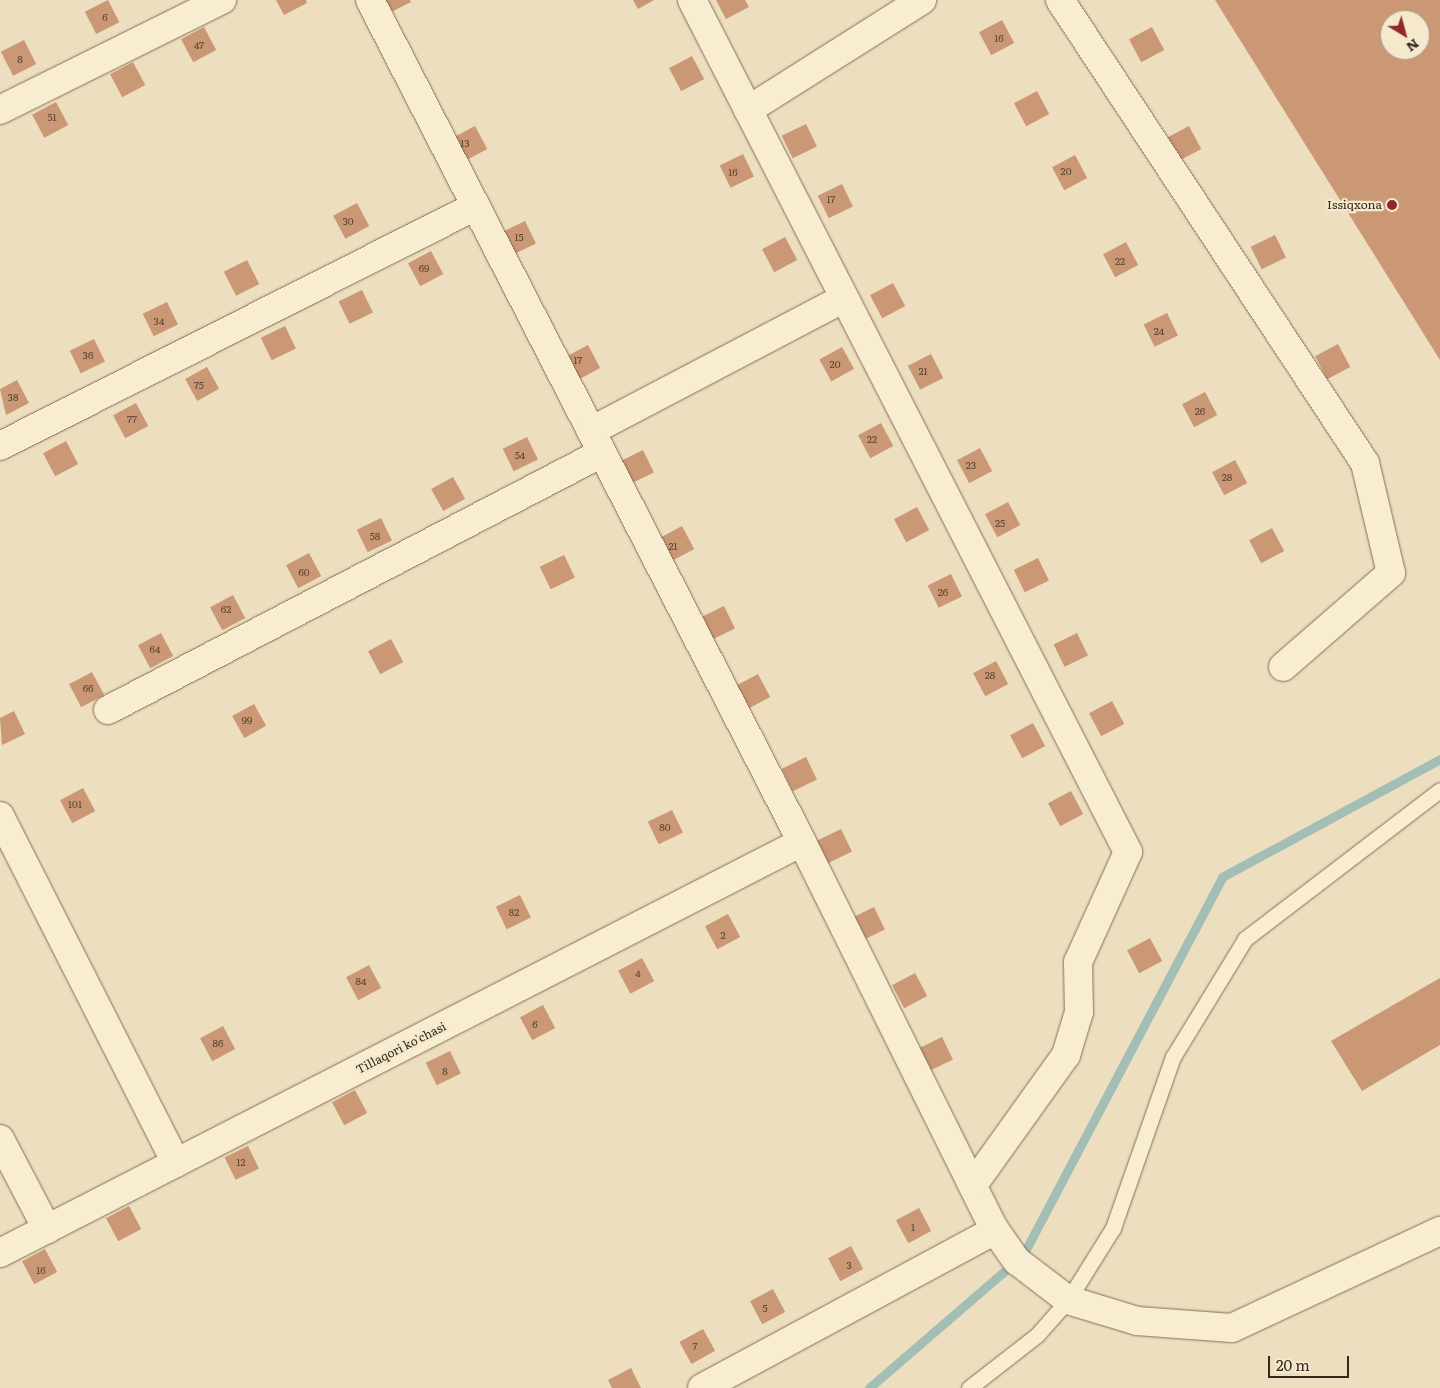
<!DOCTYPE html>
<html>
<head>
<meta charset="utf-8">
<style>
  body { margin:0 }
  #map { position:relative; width:1440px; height:1388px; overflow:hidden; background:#ecdebe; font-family:Literata,serif }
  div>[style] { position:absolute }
  .stream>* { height:9px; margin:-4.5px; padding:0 4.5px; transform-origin:4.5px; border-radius:4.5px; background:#a2beb5 }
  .building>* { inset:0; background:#ca9875; transform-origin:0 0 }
  .roads { filter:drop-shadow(0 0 1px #846f58) drop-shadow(0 0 1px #846f58) }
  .service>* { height:15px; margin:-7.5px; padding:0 7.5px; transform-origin:7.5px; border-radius:7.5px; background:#f8ecd1 }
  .minor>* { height:28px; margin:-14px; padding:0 14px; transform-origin:14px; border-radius:14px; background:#f8ecd1 }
  .dots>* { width:14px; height:14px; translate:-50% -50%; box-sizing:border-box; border:2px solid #f4e9cd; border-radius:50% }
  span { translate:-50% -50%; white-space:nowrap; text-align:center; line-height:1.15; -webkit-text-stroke:4.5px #f4e9cd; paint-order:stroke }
  .number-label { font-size:10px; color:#5a4332 }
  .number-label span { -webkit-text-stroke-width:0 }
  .poi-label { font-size:12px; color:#34271c }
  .right { translate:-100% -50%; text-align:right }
  .street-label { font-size:12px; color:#34271c }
  .north { position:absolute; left:1380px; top:10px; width:50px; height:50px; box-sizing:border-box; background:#f4e9cd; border:1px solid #a79b86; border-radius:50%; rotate:143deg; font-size:14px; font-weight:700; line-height:20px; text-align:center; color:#34271c }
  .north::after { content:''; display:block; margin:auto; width:18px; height:22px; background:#91292a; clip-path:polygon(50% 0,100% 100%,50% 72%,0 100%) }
  .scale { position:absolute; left:1268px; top:1356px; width:81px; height:22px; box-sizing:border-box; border:2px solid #34271c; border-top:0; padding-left:6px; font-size:15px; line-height:18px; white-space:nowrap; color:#34271c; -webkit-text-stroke:4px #f4e9cd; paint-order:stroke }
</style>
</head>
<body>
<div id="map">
  <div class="stream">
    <div style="left:869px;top:1388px;width:203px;rotate:-40.8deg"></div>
    <div style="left:1023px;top:1255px;width:427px;rotate:-62.2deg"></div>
    <div style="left:1222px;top:877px;width:248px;rotate:-28.4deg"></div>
  </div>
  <div class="building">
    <div style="left:108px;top:0;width:25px;height:26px;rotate:63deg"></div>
    <div style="clip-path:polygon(276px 0,306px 0,307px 3px,284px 15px)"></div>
    <div style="clip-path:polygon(380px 0,410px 0,411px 2px,387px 14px)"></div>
    <div style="clip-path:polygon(633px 0,654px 0,638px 9px)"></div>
    <div style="clip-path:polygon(716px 0,745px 0,749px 7px,726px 19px)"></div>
    <div style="clip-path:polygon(evenodd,1215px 0,1440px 0,1440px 360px,1215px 0,1390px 20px,1420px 20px,1420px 50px,1390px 50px,1390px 20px)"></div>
    <div style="left:1002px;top:20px;width:26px;height:26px;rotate:62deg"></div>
    <div style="left:204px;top:27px;width:26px;height:26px;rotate:62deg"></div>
    <div style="left:1152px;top:27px;width:26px;height:26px;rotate:62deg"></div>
    <div style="left:24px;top:40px;width:27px;height:26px;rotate:63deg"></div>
    <div style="left:692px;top:56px;width:26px;height:26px;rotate:62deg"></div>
    <div style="left:133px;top:62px;width:26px;height:26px;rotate:62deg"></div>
    <div style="left:1037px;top:91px;width:26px;height:26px;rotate:62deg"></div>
    <div style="left:56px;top:102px;width:26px;height:27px;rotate:62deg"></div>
    <div style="left:806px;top:124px;width:25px;height:27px;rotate:64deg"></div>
    <div style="left:475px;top:126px;width:26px;height:26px;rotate:62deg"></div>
    <div style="left:1189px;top:126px;width:26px;height:26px;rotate:62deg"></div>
    <div style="left:743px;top:154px;width:25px;height:26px;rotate:64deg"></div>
    <div style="left:1075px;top:155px;width:26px;height:26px;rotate:62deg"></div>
    <div style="left:842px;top:184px;width:25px;height:27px;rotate:64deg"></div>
    <div style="left:357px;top:203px;width:26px;height:27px;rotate:62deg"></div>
    <div style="left:525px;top:221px;width:25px;height:27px;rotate:64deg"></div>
    <div style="left:1275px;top:235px;width:25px;height:27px;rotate:64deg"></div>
    <div style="left:785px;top:237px;width:26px;height:26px;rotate:62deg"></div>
    <div style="left:1126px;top:242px;width:26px;height:26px;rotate:62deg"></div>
    <div style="left:431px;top:251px;width:26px;height:26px;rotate:62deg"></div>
    <div style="left:247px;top:260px;width:27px;height:26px;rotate:63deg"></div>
    <div style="left:893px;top:283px;width:26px;height:26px;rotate:62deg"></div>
    <div style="left:362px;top:290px;width:25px;height:26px;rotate:64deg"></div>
    <div style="left:167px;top:302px;width:25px;height:27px;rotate:64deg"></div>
    <div style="left:1167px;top:313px;width:25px;height:26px;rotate:64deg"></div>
    <div style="left:285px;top:326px;width:25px;height:27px;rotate:64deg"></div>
    <div style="left:94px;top:339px;width:25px;height:27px;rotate:64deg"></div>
    <div style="left:1338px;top:344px;width:26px;height:26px;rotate:62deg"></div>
    <div style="left:588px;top:345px;width:26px;height:25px;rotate:62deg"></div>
    <div style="left:842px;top:347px;width:25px;height:26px;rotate:61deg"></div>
    <div style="left:931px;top:354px;width:27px;height:26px;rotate:63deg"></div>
    <div style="left:207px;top:367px;width:25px;height:25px;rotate:61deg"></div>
    <div style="clip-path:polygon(17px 380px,29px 403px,6px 415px,0 389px)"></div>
    <div style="left:1205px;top:392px;width:26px;height:26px;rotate:62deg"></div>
    <div style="left:136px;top:403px;width:26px;height:26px;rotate:62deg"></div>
    <div style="left:881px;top:423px;width:26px;height:26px;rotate:62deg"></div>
    <div style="left:527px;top:437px;width:25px;height:27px;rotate:64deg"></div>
    <div style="left:66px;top:441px;width:26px;height:26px;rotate:62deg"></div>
    <div style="left:980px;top:448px;width:26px;height:26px;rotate:62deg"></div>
    <div style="left:643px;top:450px;width:25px;height:26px;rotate:64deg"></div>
    <div style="left:1235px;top:460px;width:26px;height:26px;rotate:62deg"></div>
    <div style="left:453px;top:477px;width:25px;height:25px;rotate:61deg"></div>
    <div style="left:1008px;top:502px;width:26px;height:26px;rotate:62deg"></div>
    <div style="left:917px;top:507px;width:26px;height:26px;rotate:62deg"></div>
    <div style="left:381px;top:518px;width:25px;height:27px;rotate:64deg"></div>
    <div style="left:682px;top:526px;width:26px;height:26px;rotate:62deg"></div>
    <div style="left:1272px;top:528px;width:26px;height:26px;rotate:62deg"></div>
    <div style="left:309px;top:553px;width:26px;height:26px;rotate:62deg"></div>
    <div style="left:564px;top:555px;width:25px;height:27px;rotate:64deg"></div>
    <div style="left:1038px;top:558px;width:25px;height:27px;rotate:64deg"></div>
    <div style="left:951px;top:574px;width:25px;height:26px;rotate:64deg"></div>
    <div style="left:233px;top:595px;width:26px;height:26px;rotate:62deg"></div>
    <div style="left:724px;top:606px;width:25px;height:27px;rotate:64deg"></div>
    <div style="left:161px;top:633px;width:26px;height:26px;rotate:62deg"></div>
    <div style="left:1077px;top:633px;width:25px;height:26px;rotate:64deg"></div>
    <div style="left:391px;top:639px;width:26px;height:26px;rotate:62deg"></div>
    <div style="left:996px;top:661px;width:26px;height:26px;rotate:62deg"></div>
    <div style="left:92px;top:672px;width:26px;height:26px;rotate:62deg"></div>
    <div style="left:758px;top:674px;width:26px;height:26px;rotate:62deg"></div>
    <div style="left:1112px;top:701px;width:26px;height:26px;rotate:62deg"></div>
    <div style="left:254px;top:704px;width:25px;height:25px;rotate:61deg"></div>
    <div style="clip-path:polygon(14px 711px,25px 734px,2px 745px,0 718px)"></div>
    <div style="left:1033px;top:723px;width:26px;height:26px;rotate:62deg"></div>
    <div style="left:806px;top:757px;width:25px;height:27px;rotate:64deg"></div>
    <div style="left:83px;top:788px;width:26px;height:26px;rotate:62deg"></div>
    <div style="left:1071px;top:791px;width:26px;height:26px;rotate:62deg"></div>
    <div style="left:672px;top:810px;width:25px;height:27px;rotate:64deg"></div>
    <div style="left:841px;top:829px;width:25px;height:27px;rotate:64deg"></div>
    <div style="left:520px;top:895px;width:25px;height:27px;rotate:64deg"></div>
    <div style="left:874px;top:907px;width:25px;height:26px;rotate:64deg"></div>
    <div style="left:728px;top:914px;width:26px;height:26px;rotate:62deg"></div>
    <div style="left:1150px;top:938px;width:26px;height:26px;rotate:62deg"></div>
    <div style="left:642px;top:958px;width:26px;height:27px;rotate:62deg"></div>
    <div style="left:369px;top:965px;width:26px;height:26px;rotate:62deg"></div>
    <div style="left:915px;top:973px;width:26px;height:26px;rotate:62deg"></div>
    <div style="clip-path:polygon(1440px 978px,1440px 1045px,1362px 1091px,1331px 1041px)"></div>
    <div style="left:543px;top:1005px;width:26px;height:26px;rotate:62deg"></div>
    <div style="left:223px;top:1026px;width:26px;height:26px;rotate:62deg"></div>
    <div style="left:942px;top:1037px;width:25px;height:27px;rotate:64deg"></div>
    <div style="left:450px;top:1051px;width:25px;height:27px;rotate:64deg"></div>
    <div style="left:355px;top:1090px;width:26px;height:26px;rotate:62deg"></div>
    <div style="left:248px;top:1146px;width:25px;height:26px;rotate:64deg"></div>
    <div style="left:129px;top:1206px;width:26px;height:26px;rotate:62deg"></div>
    <div style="left:919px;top:1208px;width:26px;height:26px;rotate:62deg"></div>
    <div style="left:851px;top:1246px;width:26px;height:26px;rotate:62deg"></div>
    <div style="left:45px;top:1249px;width:26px;height:26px;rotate:62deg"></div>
    <div style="left:773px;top:1289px;width:26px;height:26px;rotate:62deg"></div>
    <div style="left:703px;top:1329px;width:25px;height:27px;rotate:61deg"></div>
    <div style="clip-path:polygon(631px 1368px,641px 1388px,612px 1388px,608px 1380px)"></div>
  </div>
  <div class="roads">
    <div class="service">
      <div style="left:969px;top:1388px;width:86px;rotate:-37.9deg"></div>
      <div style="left:1037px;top:1335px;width:47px;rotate:-48.5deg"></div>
      <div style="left:1068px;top:1300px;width:85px;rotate:-58deg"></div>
      <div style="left:1113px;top:1228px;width:181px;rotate:-70.7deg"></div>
      <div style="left:1173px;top:1057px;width:138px;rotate:-58.6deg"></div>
      <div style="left:1245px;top:939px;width:245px;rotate:-37.4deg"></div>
    </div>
    <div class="minor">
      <div style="left:370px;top:0;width:946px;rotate:62.84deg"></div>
      <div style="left:802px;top:842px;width:433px;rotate:63.6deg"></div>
      <div style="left:995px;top:1230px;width:38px;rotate:55deg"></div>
      <div style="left:1017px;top:1261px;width:64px;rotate:37.4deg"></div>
      <div style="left:1068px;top:1300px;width:72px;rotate:16.9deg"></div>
      <div style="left:1137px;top:1321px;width:95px;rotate:4.2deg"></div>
      <div style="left:1232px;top:1328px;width:230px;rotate:-25deg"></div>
      <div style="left:692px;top:0;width:957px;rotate:62.9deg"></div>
      <div style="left:1128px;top:852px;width:121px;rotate:114.4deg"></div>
      <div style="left:1078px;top:962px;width:50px;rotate:88.9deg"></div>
      <div style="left:1079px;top:1012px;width:45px;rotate:106.8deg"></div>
      <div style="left:1066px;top:1055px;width:160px;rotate:125.6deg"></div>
      <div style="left:1060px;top:0;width:554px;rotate:56.63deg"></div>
      <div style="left:1365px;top:463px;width:113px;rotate:76.7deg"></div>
      <div style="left:1391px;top:573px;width:143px;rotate:139deg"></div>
      <div style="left:0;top:110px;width:248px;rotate:-26.4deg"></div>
      <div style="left:748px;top:110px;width:206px;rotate:-32.3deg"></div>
      <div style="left:591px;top:431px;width:286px;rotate:-27.7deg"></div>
      <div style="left:0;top:446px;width:533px;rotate:-26.76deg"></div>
      <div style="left:108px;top:710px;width:557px;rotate:-27.49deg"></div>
      <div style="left:0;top:816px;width:389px;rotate:63.1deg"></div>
      <div style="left:0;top:1139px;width:102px;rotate:62.4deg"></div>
      <div style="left:0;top:1253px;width:901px;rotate:-27.13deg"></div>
      <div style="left:702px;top:1388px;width:333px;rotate:-28.3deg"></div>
    </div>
  </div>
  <div class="dots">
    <div style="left:1392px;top:205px;background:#91292a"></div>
  </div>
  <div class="number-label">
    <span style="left:105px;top:17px">6</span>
    <span style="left:999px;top:38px">16</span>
    <span style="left:199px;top:45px">47</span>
    <span style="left:20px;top:59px">8</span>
    <span style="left:52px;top:117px">51</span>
    <span style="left:465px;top:143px">13</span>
    <span style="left:1066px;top:171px">20</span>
    <span style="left:733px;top:172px">16</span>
    <span style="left:831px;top:199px">17</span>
    <span style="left:348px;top:221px">30</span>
    <span style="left:519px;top:237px">15</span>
    <span style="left:1120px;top:261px">22</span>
    <span style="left:424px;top:268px">69</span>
    <span style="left:159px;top:321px">34</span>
    <span style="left:1159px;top:331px">24</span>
    <span style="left:88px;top:355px">36</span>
    <span style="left:578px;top:360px">17</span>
    <span style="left:835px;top:364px">20</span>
    <span style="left:923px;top:371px">21</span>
    <span style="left:199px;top:385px">75</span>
    <span style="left:13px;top:397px">38</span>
    <span style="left:1200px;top:411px">26</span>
    <span style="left:132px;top:419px">77</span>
    <span style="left:872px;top:439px">22</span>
    <span style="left:520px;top:455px">54</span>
    <span style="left:971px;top:465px">23</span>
    <span style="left:1227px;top:477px">28</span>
    <span style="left:1000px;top:523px">25</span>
    <span style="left:375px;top:536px">58</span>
    <span style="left:673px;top:546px">21</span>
    <span style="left:304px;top:572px">60</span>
    <span style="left:943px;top:592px">26</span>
    <span style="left:226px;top:609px">62</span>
    <span style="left:155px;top:649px">64</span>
    <span style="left:990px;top:675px">28</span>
    <span style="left:88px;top:688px">66</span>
    <span style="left:247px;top:720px">99</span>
    <span style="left:75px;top:804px">101</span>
    <span style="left:665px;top:827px">80</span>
    <span style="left:514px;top:912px">82</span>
    <span style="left:723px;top:935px">2</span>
    <span style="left:638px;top:973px">4</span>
    <span style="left:361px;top:981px">84</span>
    <span style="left:535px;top:1024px">6</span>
    <span style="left:218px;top:1043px">86</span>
    <span style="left:445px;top:1071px">8</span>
    <span style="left:241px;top:1162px">12</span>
    <span style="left:913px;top:1227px">1</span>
    <span style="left:849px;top:1265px">3</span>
    <span style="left:41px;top:1270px">16</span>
    <span style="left:765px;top:1308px">5</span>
    <span style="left:695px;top:1346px">7</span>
  </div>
  <div class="poi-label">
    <span class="right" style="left:1382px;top:205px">Issiqxona</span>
  </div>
  <div class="street-label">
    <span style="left:401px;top:1048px;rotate:-27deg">Tillaqori ko'chasi</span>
  </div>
  <div class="north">N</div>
  <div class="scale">20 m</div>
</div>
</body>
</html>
